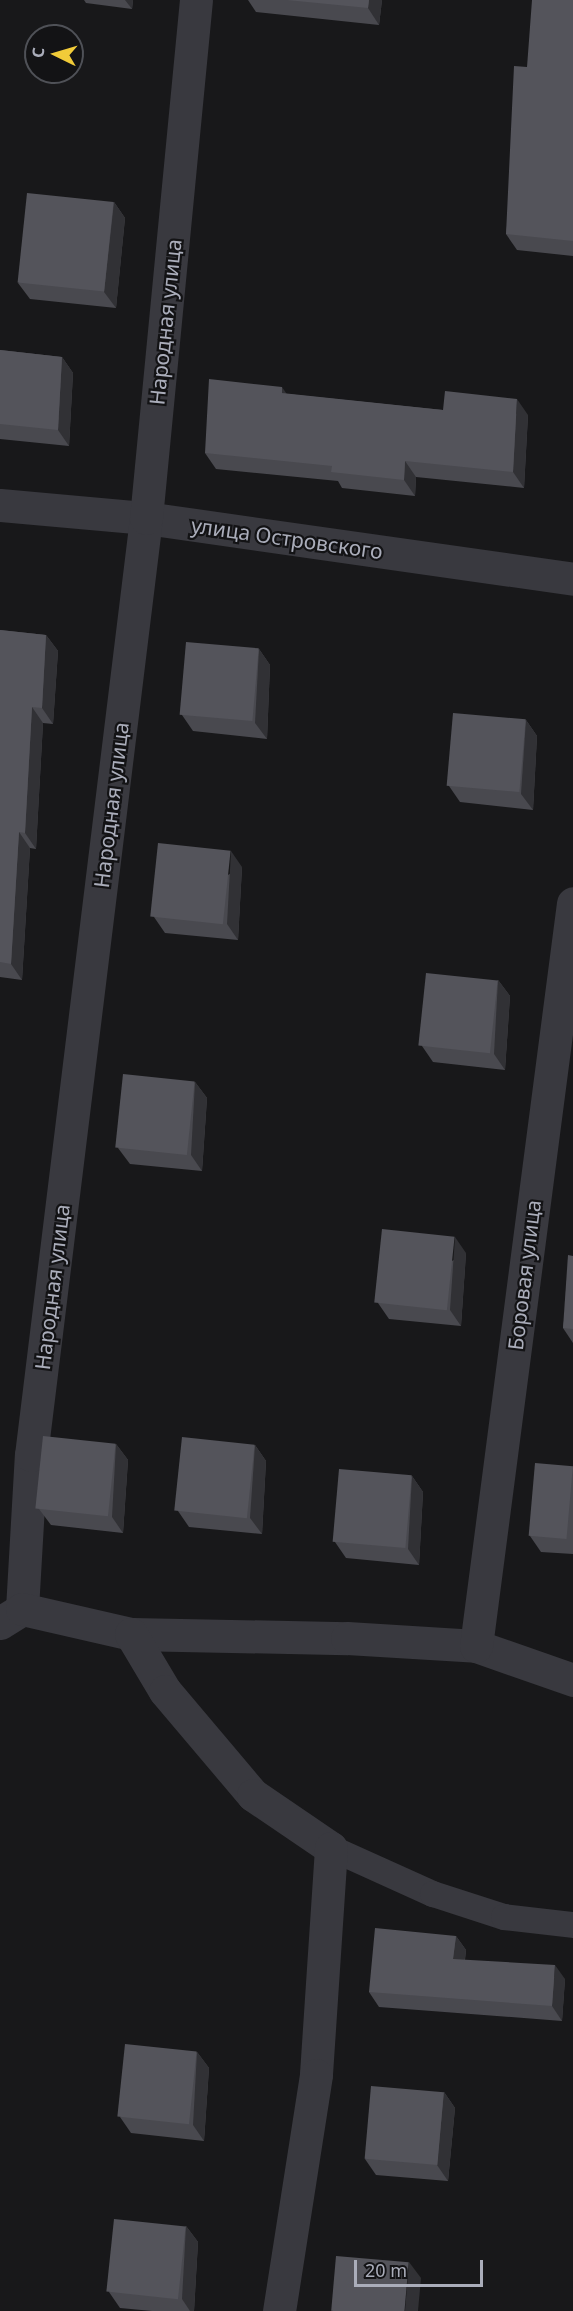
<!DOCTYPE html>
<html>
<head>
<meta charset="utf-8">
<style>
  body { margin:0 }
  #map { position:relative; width:573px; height:2311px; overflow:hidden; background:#18181a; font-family:"Noto Sans",sans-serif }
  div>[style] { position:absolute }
  .service>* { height:26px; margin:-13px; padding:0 13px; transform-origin:13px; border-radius:13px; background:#39393f }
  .minor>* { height:33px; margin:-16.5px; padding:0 16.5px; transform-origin:16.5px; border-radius:16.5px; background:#39393f }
  .wall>* { inset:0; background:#49494f }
  .shaded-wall>* { inset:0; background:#313135 }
  .building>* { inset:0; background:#54545b; transform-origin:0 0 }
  span { translate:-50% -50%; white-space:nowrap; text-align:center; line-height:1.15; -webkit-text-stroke:4.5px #131315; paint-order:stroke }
  .street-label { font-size:21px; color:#aaadba }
  .north { position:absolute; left:24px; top:24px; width:60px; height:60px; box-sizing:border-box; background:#131315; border:2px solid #4f5157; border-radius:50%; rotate:275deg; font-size:16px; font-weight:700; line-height:24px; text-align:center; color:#aaadba }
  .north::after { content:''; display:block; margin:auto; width:21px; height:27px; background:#f1cb39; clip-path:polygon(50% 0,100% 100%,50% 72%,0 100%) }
  .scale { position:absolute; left:354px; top:2260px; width:129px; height:27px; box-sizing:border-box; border:3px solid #aaadba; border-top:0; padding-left:8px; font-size:18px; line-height:21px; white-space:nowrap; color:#aaadba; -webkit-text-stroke:4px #131315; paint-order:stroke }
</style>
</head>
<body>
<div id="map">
  <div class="service">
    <div style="left:331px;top:1848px;width:112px;rotate:24.3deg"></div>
    <div style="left:433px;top:1894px;width:75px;rotate:17.9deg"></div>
    <div style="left:504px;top:1917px;width:69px;rotate:6.6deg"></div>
  </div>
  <div class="minor">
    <div style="left:0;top:505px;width:147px;rotate:5.1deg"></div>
    <div style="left:146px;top:518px;width:431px;rotate:8.1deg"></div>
    <div style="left:22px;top:1609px;width:154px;rotate:-86.7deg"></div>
    <div style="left:31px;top:1455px;width:944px;rotate:-83deg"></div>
    <div style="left:146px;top:518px;width:520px;rotate:-84.49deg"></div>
    <div style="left:0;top:1623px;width:26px;rotate:-32deg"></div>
    <div style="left:22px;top:1609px;width:112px;rotate:12.9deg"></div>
    <div style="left:131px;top:1634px;width:216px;rotate:1.1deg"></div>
    <div style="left:347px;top:1638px;width:129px;rotate:3.5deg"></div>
    <div style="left:476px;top:1646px;width:103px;rotate:19.3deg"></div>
    <div style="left:131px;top:1634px;width:66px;rotate:59.2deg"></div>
    <div style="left:165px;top:1691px;width:136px;rotate:49.8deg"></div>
    <div style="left:253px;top:1795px;width:94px;rotate:34.2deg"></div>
    <div style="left:331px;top:1848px;width:227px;rotate:93.8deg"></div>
    <div style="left:316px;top:2075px;width:239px;rotate:98.9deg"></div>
    <div style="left:476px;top:1646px;width:749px;rotate:-82.56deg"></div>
  </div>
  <div class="wall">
    <div style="clip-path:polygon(84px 0,133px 0,132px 9px,86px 3px)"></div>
    <div style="clip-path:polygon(248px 0,382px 0,379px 25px,256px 12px)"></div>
    <div style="clip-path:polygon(573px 0,573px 256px,517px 250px,506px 234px,527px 67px)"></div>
    <div style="clip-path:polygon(114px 202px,125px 218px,116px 308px,30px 299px,18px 283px)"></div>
    <div style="clip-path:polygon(0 350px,62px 357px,73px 373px,69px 446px,0 439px)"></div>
    <div style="clip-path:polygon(287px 394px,443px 410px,528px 415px,524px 488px,416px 477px,415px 496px,342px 488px,338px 481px,216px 469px,205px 453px)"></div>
    <div style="clip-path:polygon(0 630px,46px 635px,58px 651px,53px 724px,43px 723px,36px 849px,30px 848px,22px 980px,0 977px)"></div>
    <div style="clip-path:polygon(259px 649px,270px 665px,267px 739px,193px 731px,182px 715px)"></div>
    <div style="clip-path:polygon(526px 720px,537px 736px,533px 810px,460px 802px,449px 786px)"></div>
    <div style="clip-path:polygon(242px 867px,238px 940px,165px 933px,154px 917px)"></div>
    <div style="clip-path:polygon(498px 980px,510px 996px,505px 1070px,433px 1062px,422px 1046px)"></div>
    <div style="clip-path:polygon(195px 1082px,207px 1098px,202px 1171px,130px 1164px,118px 1148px)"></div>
    <div style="clip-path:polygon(466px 1253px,461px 1326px,389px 1319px,378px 1303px)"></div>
    <div style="clip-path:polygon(573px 1256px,573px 1343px,563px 1328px)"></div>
    <div style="clip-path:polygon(116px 1444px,128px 1460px,123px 1533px,51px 1525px,39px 1509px)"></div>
    <div style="clip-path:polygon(255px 1445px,266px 1461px,262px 1534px,189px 1527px,178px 1511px)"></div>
    <div style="clip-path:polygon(573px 1466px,573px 1554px,541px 1552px,530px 1536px)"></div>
    <div style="clip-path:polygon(412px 1476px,423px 1492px,419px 1565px,346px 1558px,335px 1542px)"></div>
    <div style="clip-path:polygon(456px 1936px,466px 1950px,465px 1960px,565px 1979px,562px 2021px,379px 2007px,369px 1992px)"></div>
    <div style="clip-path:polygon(197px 2052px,209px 2068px,204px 2141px,131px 2133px,120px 2117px)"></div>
    <div style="clip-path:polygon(444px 2092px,455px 2108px,448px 2181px,376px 2175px,365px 2159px)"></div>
    <div style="clip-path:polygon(186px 2226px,198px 2242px,194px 2311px,152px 2311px,120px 2308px,109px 2292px)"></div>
  </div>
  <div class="shaded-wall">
    <div style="clip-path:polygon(125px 0,133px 0,132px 9px)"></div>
    <div style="clip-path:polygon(369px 0,382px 0,379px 25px,368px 8px)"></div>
    <div style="clip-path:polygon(114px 202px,125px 218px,116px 308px,104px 292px)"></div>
    <div style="clip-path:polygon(62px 357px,73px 373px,69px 446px,58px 430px)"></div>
    <div style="clip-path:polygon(282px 387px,293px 403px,282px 393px)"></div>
    <div style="clip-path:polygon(517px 399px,528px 415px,524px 488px,513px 472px)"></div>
    <div style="clip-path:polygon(405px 461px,416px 477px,415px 496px,404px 480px)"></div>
    <div style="clip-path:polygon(46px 635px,58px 651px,53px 724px,42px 708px)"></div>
    <div style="clip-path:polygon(259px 649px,270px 665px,267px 739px,255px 723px)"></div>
    <div style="clip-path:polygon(32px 707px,43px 723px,36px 849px,25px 833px)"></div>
    <div style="clip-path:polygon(526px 720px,537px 736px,533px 810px,521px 794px)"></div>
    <div style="clip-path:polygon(19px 832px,30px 848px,22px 980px,11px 964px)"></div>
    <div style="clip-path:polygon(231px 851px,242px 867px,238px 940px,227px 924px)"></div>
    <div style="clip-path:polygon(498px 980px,510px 996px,505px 1070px,494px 1054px)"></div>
    <div style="clip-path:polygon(195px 1082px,207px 1098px,202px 1171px,191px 1155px)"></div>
    <div style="clip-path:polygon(455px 1237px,466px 1253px,461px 1326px,450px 1310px)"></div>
    <div style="clip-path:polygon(116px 1444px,128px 1460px,123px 1533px,112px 1517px)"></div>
    <div style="clip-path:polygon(255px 1445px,266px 1461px,262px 1534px,250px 1518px)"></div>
    <div style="clip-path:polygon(412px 1476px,423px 1492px,419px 1565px,408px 1549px)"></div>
    <div style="clip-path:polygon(456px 1936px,466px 1950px,463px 1973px,453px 1959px)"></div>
    <div style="clip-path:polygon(555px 1965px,565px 1979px,562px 2021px,552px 2006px)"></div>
    <div style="clip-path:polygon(197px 2052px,209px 2068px,204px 2141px,193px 2125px)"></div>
    <div style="clip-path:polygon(444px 2092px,455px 2108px,448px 2181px,437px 2165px)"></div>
    <div style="clip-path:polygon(186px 2226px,198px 2242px,194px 2311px,190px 2311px,182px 2299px)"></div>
    <div style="clip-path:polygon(409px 2262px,421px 2278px,418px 2311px,405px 2311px)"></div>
  </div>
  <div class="building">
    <div style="clip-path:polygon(287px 0,369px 0,368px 8px)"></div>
    <div style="clip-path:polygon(532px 0,573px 0,573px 241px,506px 234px,514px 66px,527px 67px)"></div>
    <div style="left:27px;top:193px;width:87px;height:90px;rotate:6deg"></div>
    <div style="clip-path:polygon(0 350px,62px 357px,58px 430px,0 424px)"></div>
    <div style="clip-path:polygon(209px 379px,282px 387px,282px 393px,443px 410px,445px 391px,517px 399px,513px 472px,405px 461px,404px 480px,331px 472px,332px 466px,205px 453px)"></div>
    <div style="clip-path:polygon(0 630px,46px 635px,42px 708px,32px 707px,25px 833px,19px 832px,11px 964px,0 962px)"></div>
    <div style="left:186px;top:642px;width:73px;height:73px;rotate:5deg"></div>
    <div style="left:453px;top:713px;width:73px;height:73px;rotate:5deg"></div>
    <div style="left:158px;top:843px;width:73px;height:74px;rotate:6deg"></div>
    <div style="left:426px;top:973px;width:72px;height:73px;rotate:6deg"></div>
    <div style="left:123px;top:1074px;width:72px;height:74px;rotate:6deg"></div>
    <div style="left:382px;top:1229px;width:73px;height:74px;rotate:6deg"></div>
    <div style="clip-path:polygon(568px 1255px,573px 1256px,573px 1329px,563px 1328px)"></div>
    <div style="left:43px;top:1436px;width:73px;height:73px;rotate:6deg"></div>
    <div style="left:182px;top:1437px;width:73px;height:74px;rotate:6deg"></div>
    <div style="left:535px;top:1463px;width:38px;height:73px;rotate:5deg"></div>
    <div style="left:339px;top:1469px;width:73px;height:73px;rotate:5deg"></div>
    <div style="clip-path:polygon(375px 1928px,456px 1936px,453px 1959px,555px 1965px,552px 2006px,369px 1992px)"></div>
    <div style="left:125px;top:2044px;width:72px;height:73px;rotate:6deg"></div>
    <div style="left:371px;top:2086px;width:73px;height:73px;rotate:5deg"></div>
    <div style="left:114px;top:2219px;width:72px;height:73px;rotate:6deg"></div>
    <div style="left:336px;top:2256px;width:73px;height:55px;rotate:5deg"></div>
  </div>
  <div class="street-label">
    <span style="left:165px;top:322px;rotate:-84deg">Народная улица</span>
    <span style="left:287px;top:538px;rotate:8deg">улица Островского</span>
    <span style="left:111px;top:805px;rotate:-83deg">Народная улица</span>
    <span style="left:524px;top:1275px;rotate:-83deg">Боровая улица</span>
    <span style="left:52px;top:1287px;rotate:-83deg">Народная улица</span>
  </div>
  <div class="north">С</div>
  <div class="scale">20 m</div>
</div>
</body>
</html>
